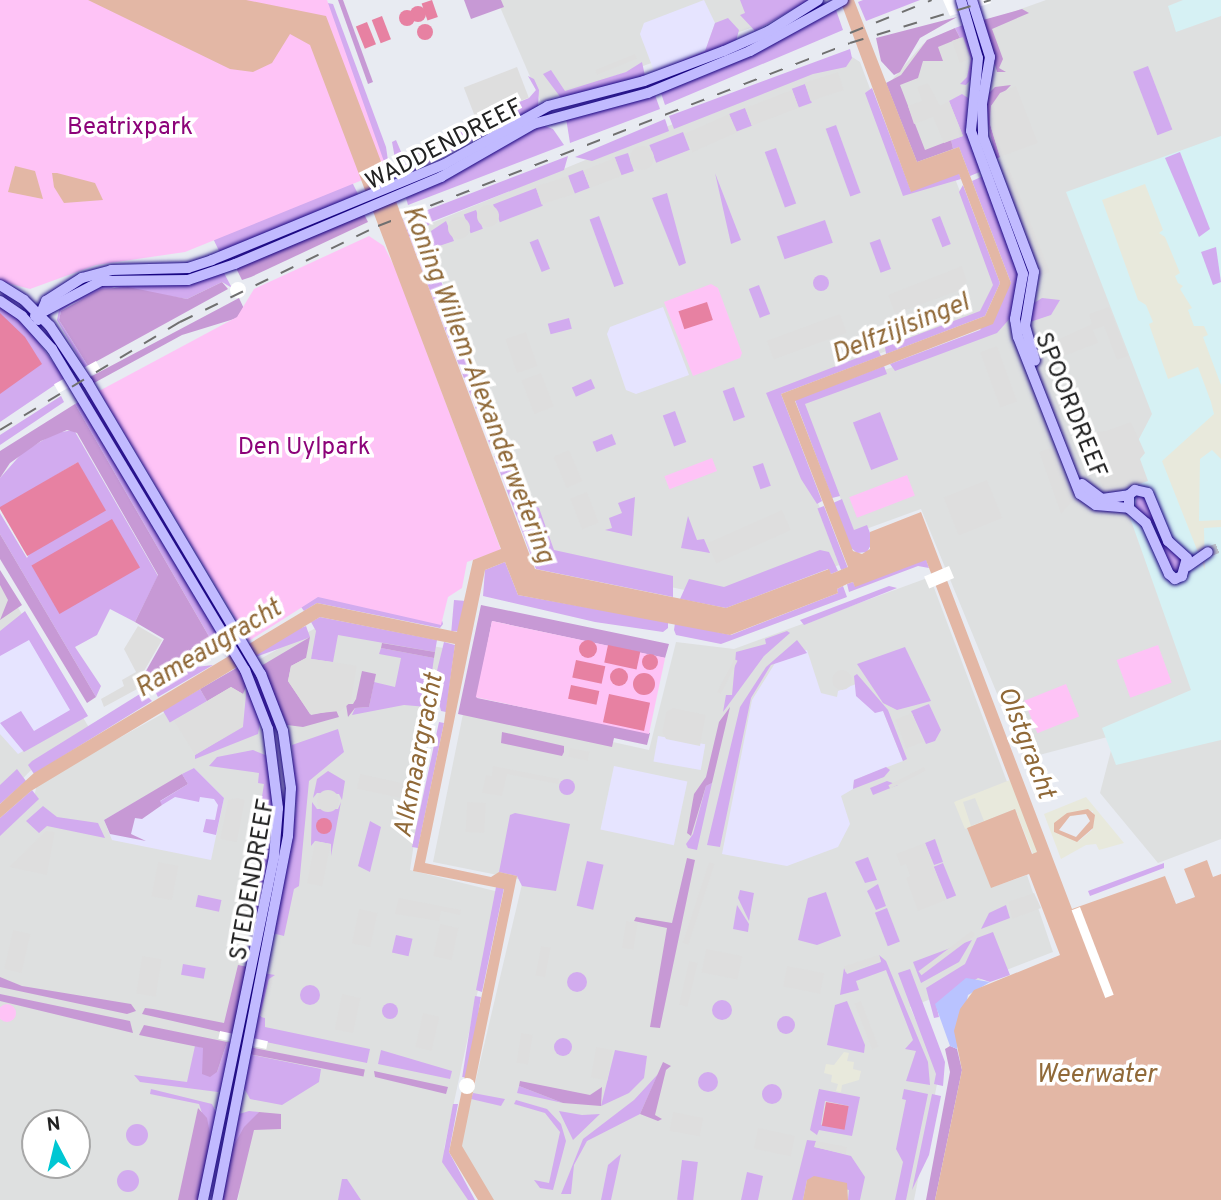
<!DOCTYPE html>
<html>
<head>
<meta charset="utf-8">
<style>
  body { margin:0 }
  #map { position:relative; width:1221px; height:1200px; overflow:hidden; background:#e8ebf2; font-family:Overpass,sans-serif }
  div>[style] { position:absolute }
  .residential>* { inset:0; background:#dee0e0 }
  .commercial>* { inset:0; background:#d6f1f4 }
  .education>* { inset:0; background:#e6e4ff; transform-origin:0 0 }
  .grass>* { inset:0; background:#d2abef; transform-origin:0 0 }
  .round { border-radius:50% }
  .forest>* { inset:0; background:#c799d5; transform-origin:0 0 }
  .sand>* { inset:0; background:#b9c3ff }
  .park>* { inset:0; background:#fec3f6; transform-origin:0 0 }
  .pitch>* { inset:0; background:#e781a2; transform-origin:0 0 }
  .parking>* { inset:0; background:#dedede; transform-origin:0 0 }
  .plaza>* { inset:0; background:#e8e9dc }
  .water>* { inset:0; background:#e3b7a5 }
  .pier>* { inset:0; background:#fff; transform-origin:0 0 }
  .secondary-tunnel>* { height:10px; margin-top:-5px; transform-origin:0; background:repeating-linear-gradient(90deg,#c0c3c8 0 10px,transparent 0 15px) }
  .roads { filter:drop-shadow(0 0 2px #150081) drop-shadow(0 0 2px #150081) }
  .secondary>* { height:10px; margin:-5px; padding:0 5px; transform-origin:5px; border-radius:5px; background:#c1baff }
  .rail>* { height:2px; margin-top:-1px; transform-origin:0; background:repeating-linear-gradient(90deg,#707070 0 14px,transparent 0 28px) }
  span { translate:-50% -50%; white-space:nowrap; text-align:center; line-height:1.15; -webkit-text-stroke:7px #fff; paint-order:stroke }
  .park-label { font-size:24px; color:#8c0379 }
  .street-label { font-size:24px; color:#222 }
  .water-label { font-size:26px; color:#906938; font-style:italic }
  .north { position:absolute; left:21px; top:1109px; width:70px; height:70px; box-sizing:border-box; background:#fff; border:2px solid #a7a7a7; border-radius:50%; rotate:353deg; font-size:19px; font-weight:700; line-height:28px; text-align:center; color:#222 }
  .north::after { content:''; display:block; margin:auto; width:24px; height:32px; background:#00c7d3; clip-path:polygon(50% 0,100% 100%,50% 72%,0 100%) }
</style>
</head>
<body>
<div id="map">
  <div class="residential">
    <div style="clip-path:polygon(497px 0,802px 0,762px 24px,541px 102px)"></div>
    <div style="clip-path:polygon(1046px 0,1221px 0,1221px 839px,1158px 863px,1100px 793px,1115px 735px,1024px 759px,921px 509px,855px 533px,800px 401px,1002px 327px,1016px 281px,969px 151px,916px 169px,885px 88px,923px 44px)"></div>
    <div style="clip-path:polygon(846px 53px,860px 62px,909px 193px,954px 176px,996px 284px,981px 313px,774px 396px,843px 564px,726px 599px,546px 560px,422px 227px)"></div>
    <div style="clip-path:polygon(0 577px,91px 731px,35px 766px,0 802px)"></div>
    <div style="clip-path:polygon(930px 577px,1018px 811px,993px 887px,1027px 875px,1053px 952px,910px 1007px,939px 1074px,914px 1200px,493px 1200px,460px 1147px,523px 880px,433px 862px,464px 709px,649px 750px,676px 642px,734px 649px)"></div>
    <div style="clip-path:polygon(evenodd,321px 625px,443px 648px,410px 870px,499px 892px,444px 1149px,474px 1200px,238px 1200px,251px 1117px,202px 1105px,181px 1200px,0 1200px,0 831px,34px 797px,37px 784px,321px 625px,35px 1123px,77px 1123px,77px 1165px,35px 1165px,35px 1123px)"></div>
  </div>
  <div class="commercial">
    <div style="clip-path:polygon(1183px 0,1221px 0,1221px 16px,1176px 32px,1168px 6px)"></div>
    <div style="clip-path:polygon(1221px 136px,1221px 740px,1116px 765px,1102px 728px,1191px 690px,1117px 481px,1152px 414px,1066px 192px)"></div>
  </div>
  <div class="education">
    <div style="clip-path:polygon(704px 0,715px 23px,705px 51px,654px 71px,640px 34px,644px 23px)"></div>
    <div style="clip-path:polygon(663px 307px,689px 375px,636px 394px,626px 390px,607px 334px,610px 327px)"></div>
    <div style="clip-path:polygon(25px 618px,85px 715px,18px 754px,0 734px,0 635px)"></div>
    <div style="clip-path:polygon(807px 650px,821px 693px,837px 697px,838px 691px,856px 684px,883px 711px,903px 761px,854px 780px,853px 789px,841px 796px,850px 824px,838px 847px,787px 866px,722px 854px,752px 700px,777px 660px)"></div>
    <div style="left:658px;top:736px;width:48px;height:26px;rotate:10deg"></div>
    <div style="left:614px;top:766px;width:75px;height:65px;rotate:12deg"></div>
    <div style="clip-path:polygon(194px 768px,224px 798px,211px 860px,112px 840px,104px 820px)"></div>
  </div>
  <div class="grass">
    <div style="clip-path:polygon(310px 0,333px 4px,386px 147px,394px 201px)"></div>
    <div style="clip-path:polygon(740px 0,809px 0,755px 31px,740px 15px,745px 13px)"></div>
    <div style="clip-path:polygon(863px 0,920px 0,866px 21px,858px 2px)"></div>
    <div style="clip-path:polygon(836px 10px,843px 30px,665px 105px,661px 93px,751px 56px)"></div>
    <div style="clip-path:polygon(728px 18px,739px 30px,736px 41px,655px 72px,705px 51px,715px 23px)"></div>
    <div style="clip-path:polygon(966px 24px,973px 49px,972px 78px,966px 85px,960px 84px,967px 77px,971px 59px,955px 28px)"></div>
    <div style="clip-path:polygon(850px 49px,852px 58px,846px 67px,813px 74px,674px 129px,669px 116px)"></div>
    <div style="clip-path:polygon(642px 62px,645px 76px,561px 98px,543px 74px,551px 70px,565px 91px,626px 72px)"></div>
    <div style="left:1148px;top:66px;width:68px;height:16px;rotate:69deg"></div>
    <div style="clip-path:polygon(528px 76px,534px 79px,539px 90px,538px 107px,398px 179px,396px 168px,471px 136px,486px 116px,529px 98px,536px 90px)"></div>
    <div style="left:805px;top:84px;width:20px;height:14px;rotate:70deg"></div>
    <div style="clip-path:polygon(872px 88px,911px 191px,959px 173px,961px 179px,903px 196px,865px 93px)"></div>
    <div style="clip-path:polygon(962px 94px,968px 98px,967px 122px,982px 171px,970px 176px,959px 147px,953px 149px,951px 140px,963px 136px,949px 101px)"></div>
    <div style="clip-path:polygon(655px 95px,660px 109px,570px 143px,566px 118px)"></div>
    <div style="left:745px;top:108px;width:19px;height:17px;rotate:69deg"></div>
    <div style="clip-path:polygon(665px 119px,669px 131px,592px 161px,575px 157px)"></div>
    <div style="clip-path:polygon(542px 125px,553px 129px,564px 145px,408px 205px,406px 198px)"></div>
    <div style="left:836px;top:125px;width:72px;height:11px;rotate:70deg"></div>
    <div style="clip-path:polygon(475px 126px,457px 139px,396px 164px,392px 142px,396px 140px,402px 154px)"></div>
    <div style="left:683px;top:132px;width:19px;height:36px;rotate:69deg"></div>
    <div style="left:776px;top:148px;width:59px;height:12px;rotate:70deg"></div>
    <div style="clip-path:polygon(1180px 152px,1210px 229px,1199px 237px,1165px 158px)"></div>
    <div style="left:628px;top:153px;width:19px;height:14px;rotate:72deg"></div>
    <div style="clip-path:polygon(568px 156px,564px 170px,431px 222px,425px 230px,425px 240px,416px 225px,412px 216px)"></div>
    <div style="left:583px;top:170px;width:19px;height:16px;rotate:69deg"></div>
    <div style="clip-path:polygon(715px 173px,741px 240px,731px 244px)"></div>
    <div style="clip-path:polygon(349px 176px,359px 196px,220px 253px,208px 228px)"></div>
    <div style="clip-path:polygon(983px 176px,1020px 273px,1013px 315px,997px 333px,895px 371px,890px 364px,980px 330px,1011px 283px,972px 181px)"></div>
    <div style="clip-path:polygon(963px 185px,1000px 283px,985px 316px,886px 354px,885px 347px,980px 311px,993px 285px,959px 192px)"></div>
    <div style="left:536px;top:188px;width:19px;height:46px;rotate:69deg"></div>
    <div style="clip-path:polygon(667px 193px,686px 263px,679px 266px,652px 198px)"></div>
    <div style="left:476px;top:210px;width:20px;height:13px;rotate:70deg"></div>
    <div style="left:599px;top:216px;width:72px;height:10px;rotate:70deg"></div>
    <div style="left:940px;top:216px;width:30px;height:9px;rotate:69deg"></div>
    <div style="clip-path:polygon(407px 219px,425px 252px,417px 256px,401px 221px)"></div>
    <div style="left:825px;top:220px;width:24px;height:51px;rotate:71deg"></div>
    <div style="clip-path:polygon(446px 221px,454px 241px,433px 248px,431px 231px)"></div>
    <div style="left:538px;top:239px;width:32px;height:9px;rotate:68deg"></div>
    <div style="left:880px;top:239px;width:32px;height:11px;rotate:70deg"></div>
    <div style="clip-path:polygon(1216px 247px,1221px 282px,1213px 285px,1201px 252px)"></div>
    <div style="clip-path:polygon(432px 257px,504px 448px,493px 453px,418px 260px)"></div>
    <div style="clip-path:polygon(224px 273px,232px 288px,222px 282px,187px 299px,114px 287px,71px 304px,61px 311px,59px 320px,88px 366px,85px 368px,57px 320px,59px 310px,63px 305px,97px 285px,196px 281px)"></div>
    <div class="round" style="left:813px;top:275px;width:16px;height:16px"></div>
    <div style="left:759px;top:285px;width:31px;height:11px;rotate:69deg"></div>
    <div style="clip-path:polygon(1042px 298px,1060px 300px,1051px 315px,1030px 322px,1034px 303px)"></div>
    <div style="clip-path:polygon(0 305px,24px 323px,65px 378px,0 422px)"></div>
    <div style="left:569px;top:318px;width:11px;height:22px;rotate:75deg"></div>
    <div style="clip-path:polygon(878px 350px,881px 356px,781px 394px,822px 501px,817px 504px,801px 479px,766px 393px)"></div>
    <div style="clip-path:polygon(884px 366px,887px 374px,805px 404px,840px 496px,832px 498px,795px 400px)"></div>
    <div style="left:591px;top:379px;width:10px;height:21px;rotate:66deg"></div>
    <div style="left:734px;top:387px;width:32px;height:12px;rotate:70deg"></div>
    <div style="left:90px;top:395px;width:293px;height:7px;rotate:59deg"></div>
    <div style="clip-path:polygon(61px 396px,64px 402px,0 445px,0 435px)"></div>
    <div style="clip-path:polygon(79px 402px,226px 647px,218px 652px,75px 404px)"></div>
    <div style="left:675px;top:411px;width:33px;height:13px;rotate:70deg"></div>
    <div style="left:880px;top:412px;width:51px;height:29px;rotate:69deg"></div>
    <div style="clip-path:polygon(74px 430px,158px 576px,135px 622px,110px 609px,97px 635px,75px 647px,101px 686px,96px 697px,0 534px,0 513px,27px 558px,78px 462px,0 509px,0 478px,23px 452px,55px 433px)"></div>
    <div style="left:612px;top:434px;width:11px;height:21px;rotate:68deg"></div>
    <div style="clip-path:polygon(500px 454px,507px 455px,525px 502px,539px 508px,554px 550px,673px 576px,673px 597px,536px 569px,494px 456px)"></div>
    <div style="left:763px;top:463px;width:24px;height:11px;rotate:71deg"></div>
    <div style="clip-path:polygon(1137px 496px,1144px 497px,1158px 527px,1135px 508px)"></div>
    <div style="clip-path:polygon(635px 497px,632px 536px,605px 530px,612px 528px,609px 518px,622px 513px,618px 503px)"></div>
    <div style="clip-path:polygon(842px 499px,854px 530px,867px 525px,873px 541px,867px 552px,857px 553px,850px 547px,833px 503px)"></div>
    <div style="left:824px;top:506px;width:66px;height:7px;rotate:69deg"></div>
    <div style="clip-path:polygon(688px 516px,697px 540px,704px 539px,710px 553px,681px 548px)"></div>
    <div style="clip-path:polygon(1157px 537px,1183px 561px,1180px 572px,1170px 570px)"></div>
    <div style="clip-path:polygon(820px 550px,829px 552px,838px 571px,831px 574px,828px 569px,726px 608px,680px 599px,689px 579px,724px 587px)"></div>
    <div style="clip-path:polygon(926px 559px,929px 568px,918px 566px,849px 592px,847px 584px,853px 582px,855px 586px)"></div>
    <div style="clip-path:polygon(505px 562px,518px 595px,668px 622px,668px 628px,663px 632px,595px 622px,483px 596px,485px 570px)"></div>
    <div style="clip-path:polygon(843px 586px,847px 597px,721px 644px,676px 635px,674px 630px,675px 623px,731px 635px,838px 593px,837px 589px)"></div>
    <div style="clip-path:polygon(889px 586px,897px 588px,804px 625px,800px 620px)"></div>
    <div style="clip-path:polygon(318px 587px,441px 617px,443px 624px,440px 628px,317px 603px,304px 611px,296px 600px)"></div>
    <div style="left:454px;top:600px;width:12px;height:31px;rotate:5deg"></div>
    <div style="clip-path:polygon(25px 611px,88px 716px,24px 752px,0 723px,21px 711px,34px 731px,70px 710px,29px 640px,0 656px,0 631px)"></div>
    <div style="clip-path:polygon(320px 617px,437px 640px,435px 652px,338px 635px,333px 662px,311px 659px,316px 631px,311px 622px)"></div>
    <div style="left:306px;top:626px;width:12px;height:58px;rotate:70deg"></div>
    <div style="clip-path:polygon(787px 631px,790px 633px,764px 656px,723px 712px,726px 695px,732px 695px,736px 652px,766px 644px,765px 639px)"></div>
    <div style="clip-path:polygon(797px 640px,807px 653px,771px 665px,751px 698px,720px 847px,707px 845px,740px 707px,766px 667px)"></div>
    <div style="clip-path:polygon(444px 642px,455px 645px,446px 712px,441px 711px,434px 683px)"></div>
    <div style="clip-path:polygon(905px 647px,931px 701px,897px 710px,883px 703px,857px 664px)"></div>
    <div style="clip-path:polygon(381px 648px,434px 658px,427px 707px,404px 705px,352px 715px,355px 708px,369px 707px,374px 682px,395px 687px,401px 658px,379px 654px)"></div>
    <div style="clip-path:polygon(251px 659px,278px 727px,277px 729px,272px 729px,244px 663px)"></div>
    <div style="clip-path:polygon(213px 665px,158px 697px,152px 686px,187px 668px)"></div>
    <div style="clip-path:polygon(857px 674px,888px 710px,907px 759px,903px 761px,883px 711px,875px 713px,856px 696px,854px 676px)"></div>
    <div style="clip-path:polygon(247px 684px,261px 717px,258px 734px,195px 759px,195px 755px,243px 726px)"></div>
    <div style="left:200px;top:689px;width:14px;height:43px;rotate:60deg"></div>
    <div style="clip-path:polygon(143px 692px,152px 701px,34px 774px,28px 765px,32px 761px)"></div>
    <div style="clip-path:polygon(929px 704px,941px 730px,935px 741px,926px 744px,911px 711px)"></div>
    <div style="clip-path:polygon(439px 722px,444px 723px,418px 848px,412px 847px)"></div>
    <div style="clip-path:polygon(338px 729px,344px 752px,309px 781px,299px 886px,294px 889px,284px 936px,272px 933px,296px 810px,292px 745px)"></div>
    <div style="clip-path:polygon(253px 750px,270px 757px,274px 827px,256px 930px,246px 927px,259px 859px,254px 847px,264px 784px,258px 783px,259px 773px,209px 766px,217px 757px)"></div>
    <div style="clip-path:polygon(886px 767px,890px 770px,884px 777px,853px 789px,854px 780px)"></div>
    <div style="clip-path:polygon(194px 768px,224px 798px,216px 835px,203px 832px,206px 819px,215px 820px,218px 805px,214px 799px,200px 797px,199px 802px,175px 797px,162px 805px,159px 802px,188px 784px,182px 774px)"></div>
    <div style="clip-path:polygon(17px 769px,26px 781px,0 804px,0 785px)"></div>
    <div style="clip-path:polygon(328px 771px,345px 781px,342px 800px,339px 794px,317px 793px,313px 798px,317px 779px)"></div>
    <div class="round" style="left:559px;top:779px;width:16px;height:16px"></div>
    <div style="clip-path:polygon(887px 781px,898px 785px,873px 795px,870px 788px)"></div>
    <div style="clip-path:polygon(712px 783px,697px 850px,688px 848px,686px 844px,693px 834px,706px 786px)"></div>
    <div style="clip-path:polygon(32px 790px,39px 799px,0 836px,0 818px)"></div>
    <div style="clip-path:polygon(312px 802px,317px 809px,338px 809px,341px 802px,331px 856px,331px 844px,315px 841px,311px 846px)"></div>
    <div style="clip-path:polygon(43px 806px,57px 817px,98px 823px,105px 838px,47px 826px,39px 833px,26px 821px)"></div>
    <div style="clip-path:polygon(515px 813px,570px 824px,556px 891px,522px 886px,517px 876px,499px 872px,510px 815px)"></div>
    <div style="clip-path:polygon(370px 821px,381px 827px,370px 872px,358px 866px)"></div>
    <div style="clip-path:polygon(935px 839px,943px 862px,934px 865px,925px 843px)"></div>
    <div style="clip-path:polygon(868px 857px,877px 880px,865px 883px,855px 862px)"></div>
    <div style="left:587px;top:861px;width:17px;height:46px;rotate:13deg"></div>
    <div style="left:943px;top:863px;width:35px;height:10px;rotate:68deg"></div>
    <div style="clip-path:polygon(1164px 863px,1164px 868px,1090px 896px,1088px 891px)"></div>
    <div style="clip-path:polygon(878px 884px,886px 906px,876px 910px,867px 891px)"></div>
    <div style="clip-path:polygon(496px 887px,504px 888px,482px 992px,476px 990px)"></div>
    <div style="clip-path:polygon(740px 890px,754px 893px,749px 921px,738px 898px)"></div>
    <div style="clip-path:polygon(826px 892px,841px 936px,817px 945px,798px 940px,808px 898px)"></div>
    <div style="left:198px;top:895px;width:24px;height:12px;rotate:12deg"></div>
    <div style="clip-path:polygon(737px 905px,749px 924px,748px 932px,733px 929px)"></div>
    <div style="clip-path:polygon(1006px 905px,1010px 918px,981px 929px,989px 913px)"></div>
    <div style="left:887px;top:908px;width:36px;height:13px;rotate:69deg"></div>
    <div style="clip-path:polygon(993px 932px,1010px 975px,990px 982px,978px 978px,936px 1004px,939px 1017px,934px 1018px,926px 988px,965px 964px,977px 938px)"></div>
    <div style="left:396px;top:935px;width:17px;height:18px;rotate:13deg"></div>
    <div style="clip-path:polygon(972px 940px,959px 962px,921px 983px,913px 962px)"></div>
    <div style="clip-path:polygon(879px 955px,886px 961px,928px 1062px,930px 1085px,906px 1081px,916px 1051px,905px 1049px,913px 1040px,886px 970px,856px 981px,859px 990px,840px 995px,844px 968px,847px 974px,881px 962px)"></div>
    <div style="left:183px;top:964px;width:23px;height:11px;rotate:10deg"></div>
    <div style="clip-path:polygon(910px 969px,945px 1062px,943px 1086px,934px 1084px,936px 1074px,898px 973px)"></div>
    <div class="round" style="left:567px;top:972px;width:20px;height:20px"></div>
    <div style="clip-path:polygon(263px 973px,275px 975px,269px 979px,261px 1017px,265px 1018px,265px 1027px,370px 1049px,367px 1063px,251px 1039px)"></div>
    <div class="round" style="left:300px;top:985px;width:20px;height:20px"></div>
    <div style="left:475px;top:996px;width:6px;height:82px;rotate:9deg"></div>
    <div class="round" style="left:712px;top:1000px;width:20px;height:20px"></div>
    <div style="clip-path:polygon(847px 1001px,865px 1045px,864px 1053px,827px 1045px,835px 1005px)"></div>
    <div class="round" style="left:382px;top:1003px;width:16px;height:16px"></div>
    <div class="round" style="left:777px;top:1016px;width:18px;height:18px"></div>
    <div class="round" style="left:554px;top:1038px;width:18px;height:18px"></div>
    <div style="clip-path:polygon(227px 1042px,233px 1043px,223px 1087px,218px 1092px,140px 1082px,134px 1075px,187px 1082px,195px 1046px,204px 1048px,217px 1072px)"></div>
    <div style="clip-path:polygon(381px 1050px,452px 1071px,450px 1079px,378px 1064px)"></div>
    <div style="clip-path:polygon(615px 1050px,647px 1056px,644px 1078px,629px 1093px,601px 1106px)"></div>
    <div style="clip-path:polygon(248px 1054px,321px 1069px,319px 1082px,282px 1105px,250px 1099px,244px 1088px)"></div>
    <div class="round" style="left:698px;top:1072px;width:20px;height:20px"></div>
    <div style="clip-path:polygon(658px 1074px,640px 1114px,587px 1141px,574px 1165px,571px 1194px,561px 1194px,583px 1139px,634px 1100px)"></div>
    <div class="round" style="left:762px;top:1084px;width:20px;height:20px"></div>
    <div style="clip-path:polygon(519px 1086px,563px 1103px,517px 1093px)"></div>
    <div style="clip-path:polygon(151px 1089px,212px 1104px,217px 1114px,212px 1144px,199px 1104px,150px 1094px)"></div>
    <div style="clip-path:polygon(evenodd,819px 1089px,860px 1097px,852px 1136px,819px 1130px,817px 1135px,810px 1130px,819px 1089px,825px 1101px,849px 1106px,821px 1125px,825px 1101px)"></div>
    <div style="clip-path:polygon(904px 1089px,928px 1094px,906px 1200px,895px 1200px,903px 1162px,896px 1149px,906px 1100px,902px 1099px)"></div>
    <div style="clip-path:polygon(473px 1093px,505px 1099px,501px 1106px,471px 1099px)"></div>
    <div style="clip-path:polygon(932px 1094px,941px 1096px,929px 1155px,912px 1190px)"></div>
    <div style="clip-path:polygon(516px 1100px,547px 1109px,561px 1124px,566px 1141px,553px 1190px,540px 1188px,534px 1180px,549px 1183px,560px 1132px,545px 1113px,514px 1104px)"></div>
    <div style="clip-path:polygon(453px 1104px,458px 1104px,449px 1152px,475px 1200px,468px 1200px,442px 1162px)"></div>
    <div style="clip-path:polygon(249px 1111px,259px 1112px,232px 1149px,239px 1114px)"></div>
    <div style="clip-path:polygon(559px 1111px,582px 1115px,600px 1114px,573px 1140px)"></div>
    <div class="round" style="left:126px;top:1124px;width:22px;height:22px"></div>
    <div style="clip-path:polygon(807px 1140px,816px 1141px,815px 1147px,851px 1156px,865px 1177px,860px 1200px,848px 1200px,849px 1190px,807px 1180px,803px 1200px,792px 1200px)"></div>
    <div style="clip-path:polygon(621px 1154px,611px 1200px,601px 1200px,608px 1165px)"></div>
    <div style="left:682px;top:1160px;width:16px;height:40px;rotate:7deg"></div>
    <div class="round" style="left:117px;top:1170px;width:22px;height:22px"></div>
    <div style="clip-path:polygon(747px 1172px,763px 1176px,758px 1200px,741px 1200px)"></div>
    <div style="clip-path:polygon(342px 1179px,347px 1179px,361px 1200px,338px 1200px)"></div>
  </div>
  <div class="forest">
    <div style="clip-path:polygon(338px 0,343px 0,373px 82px,368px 84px)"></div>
    <div style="clip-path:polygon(464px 0,501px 0,504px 7px,471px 19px)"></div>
    <div style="clip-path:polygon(1022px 9px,1029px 13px,992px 29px,1003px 59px,999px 68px,1006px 72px,997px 72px,983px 20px)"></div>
    <div style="clip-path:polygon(957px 17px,920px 38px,900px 72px,894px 75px,881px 61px,876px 38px)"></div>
    <div style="clip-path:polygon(955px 28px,960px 38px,938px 47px,943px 61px,923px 61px,918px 78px,900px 85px,925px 150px,951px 140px,953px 149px,917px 162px,886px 83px,901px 75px,927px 40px)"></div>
    <div style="clip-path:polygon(1011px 85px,991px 106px,990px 124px,1000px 157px,996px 159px,985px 111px,989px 93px,995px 87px)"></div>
    <div style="clip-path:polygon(364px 214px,368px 222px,251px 277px,242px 280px,236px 268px)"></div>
    <div style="clip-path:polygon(222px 282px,228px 289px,88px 366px,59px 320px,61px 311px,101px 289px,128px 287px,187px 299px)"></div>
    <div style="clip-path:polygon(239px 298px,247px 315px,182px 335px,94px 383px,90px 377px)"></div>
    <div style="clip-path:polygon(75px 404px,218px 652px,175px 666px,152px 681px,146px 671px,164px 639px,135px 622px,158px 575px,77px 433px,67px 430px,41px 441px,10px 463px,0 478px,0 451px)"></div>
    <div style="clip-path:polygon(0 534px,96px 697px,87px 703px,0 559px)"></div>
    <div style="clip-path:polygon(0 570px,22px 605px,0 620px,8px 600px,0 585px)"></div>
    <div style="clip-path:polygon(481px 605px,669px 644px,665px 658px,492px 621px,477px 698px,650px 733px,647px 745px,614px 738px,612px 747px,458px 714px)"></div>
    <div style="clip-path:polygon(310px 637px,306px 658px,291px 666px,288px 681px,311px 715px,336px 710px,339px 717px,303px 727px,287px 725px,261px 666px)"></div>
    <div style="clip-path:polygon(382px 643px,435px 652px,434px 658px,381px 648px)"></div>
    <div style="clip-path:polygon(238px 667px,247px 684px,243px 694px,231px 687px,207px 701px,200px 689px)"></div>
    <div style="clip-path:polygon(362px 671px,376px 674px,369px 707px,355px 708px,348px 717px,346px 704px,353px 704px,356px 699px)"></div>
    <div style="clip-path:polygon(730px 707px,712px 783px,706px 786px,691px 836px,687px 833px,694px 794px,706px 777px,719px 722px)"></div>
    <div style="clip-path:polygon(502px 732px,564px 746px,564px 752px,562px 756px,501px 743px)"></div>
    <div style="clip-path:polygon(182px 774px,188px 784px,160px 801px,162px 805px,142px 819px,135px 818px,131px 834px,146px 841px,110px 834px,104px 820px)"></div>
    <div style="clip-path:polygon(687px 858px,695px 860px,660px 1028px,650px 1027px,667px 928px,634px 921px,636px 917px,672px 923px)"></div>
    <div style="clip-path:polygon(238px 965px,248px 967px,234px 1035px,142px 1014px,145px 1008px,153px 1009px,224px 1023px)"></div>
    <div style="clip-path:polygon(0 977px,22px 986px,131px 1004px,136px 1011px,127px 1014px,0 987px)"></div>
    <div style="clip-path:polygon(0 994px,130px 1021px,133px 1033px,0 1001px)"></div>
    <div style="clip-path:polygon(144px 1025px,227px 1042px,217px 1072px,210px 1077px,202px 1074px,203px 1048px,139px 1035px)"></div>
    <div style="clip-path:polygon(950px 1046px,957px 1049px,962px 1070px,935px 1200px,926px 1200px,950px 1072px,945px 1049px)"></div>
    <div style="left:249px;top:1047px;width:118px;height:7px;rotate:11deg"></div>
    <div style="clip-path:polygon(663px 1062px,671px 1066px,666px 1070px,655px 1115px,662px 1119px,658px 1121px,640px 1114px)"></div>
    <div style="clip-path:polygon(374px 1071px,448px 1087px,446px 1094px,375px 1077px)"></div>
    <div style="clip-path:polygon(520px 1081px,590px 1095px,602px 1087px,601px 1106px,563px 1103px,519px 1086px)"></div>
    <div style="clip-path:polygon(198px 1108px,207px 1118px,212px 1144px,200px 1200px,178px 1200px)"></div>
    <div style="clip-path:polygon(259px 1112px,281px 1114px,281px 1129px,254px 1130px,237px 1200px,221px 1200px,232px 1149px,244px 1127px)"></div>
  </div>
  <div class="sand">
    <div style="clip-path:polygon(966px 978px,990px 982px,968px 995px,957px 1049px,950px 1046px,935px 1004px)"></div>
  </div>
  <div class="park">
    <div style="clip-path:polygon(0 0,327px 0,387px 170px,185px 252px,96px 265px,30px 289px,0 281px)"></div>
    <div style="clip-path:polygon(369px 236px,384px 246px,396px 270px,501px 550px,467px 562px,462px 588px,448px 597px,441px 625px,318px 597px,249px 641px,99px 391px,237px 317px,254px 289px)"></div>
    <div style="clip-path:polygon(711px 284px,718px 288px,742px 353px,740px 358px,693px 376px,664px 302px)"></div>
    <div style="left:712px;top:458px;width:14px;height:51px;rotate:69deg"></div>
    <div style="left:907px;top:475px;width:22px;height:62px;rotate:69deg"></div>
    <div style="left:492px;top:621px;width:177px;height:78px;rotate:12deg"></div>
    <div style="left:1158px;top:645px;width:40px;height:44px;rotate:70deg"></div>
    <div style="left:1066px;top:684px;width:35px;height:45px;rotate:68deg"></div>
    <div class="round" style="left:-2px;top:1004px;width:18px;height:18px"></div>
  </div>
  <div class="pitch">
    <div style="left:432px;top:0;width:18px;height:11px;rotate:71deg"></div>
    <div class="round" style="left:410px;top:6px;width:16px;height:16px"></div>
    <div class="round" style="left:399px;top:10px;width:16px;height:16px"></div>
    <div style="left:382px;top:16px;width:25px;height:11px;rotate:69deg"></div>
    <div style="left:367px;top:22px;width:24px;height:12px;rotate:68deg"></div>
    <div class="round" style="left:417px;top:24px;width:16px;height:16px"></div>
    <div style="left:707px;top:302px;width:19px;height:30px;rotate:72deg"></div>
    <div style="clip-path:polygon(0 313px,25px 337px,42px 364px,0 394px)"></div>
    <div style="left:78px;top:462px;width:56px;height:91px;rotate:60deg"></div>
    <div style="left:112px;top:519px;width:56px;height:93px;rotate:60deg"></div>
    <div class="round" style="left:579px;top:640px;width:18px;height:18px"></div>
    <div style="left:608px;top:645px;width:33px;height:18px;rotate:12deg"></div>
    <div class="round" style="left:642px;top:654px;width:16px;height:16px"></div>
    <div style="left:576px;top:660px;width:30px;height:18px;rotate:12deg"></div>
    <div class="round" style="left:610px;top:668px;width:18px;height:18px"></div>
    <div class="round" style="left:633px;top:673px;width:22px;height:22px"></div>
    <div style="left:571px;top:685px;width:29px;height:14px;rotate:12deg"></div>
    <div style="left:609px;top:694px;width:42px;height:29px;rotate:12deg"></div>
    <div class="round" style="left:316px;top:818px;width:16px;height:16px"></div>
    <div style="left:826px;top:1102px;width:23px;height:24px;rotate:10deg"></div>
  </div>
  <div class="parking">
    <div style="left:963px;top:37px;width:23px;height:12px;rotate:70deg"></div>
    <div style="left:635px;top:54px;width:5px;height:43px;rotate:68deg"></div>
    <div style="left:517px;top:67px;width:33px;height:57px;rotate:69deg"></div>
    <div style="left:838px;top:72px;width:19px;height:35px;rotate:72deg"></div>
    <div style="clip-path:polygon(928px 83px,940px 106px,949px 101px,963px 136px,944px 143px,933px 117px,914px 124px,908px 106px,922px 101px,917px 87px)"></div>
    <div style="clip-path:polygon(1016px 86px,1038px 143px,1000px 157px,990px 124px,991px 106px,1000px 93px)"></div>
    <div style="left:792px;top:90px;width:19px;height:50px;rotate:69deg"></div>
    <div style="left:729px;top:114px;width:20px;height:49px;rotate:66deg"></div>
    <div class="round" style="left:630px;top:146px;width:24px;height:24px"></div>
    <div style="left:615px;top:158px;width:19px;height:34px;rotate:69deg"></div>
    <div style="clip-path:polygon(1009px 168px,1050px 272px,1040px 276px,1002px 171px)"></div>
    <div style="left:568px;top:176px;width:19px;height:34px;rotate:72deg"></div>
    <div class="round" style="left:477px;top:205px;width:22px;height:22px"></div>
    <div class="round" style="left:448px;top:217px;width:22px;height:22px"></div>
    <div style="clip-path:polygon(962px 266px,967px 281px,960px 290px,895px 314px,888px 295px)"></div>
    <div style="clip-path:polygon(1109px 307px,1128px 356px,1117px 360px,1104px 326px,1093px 330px,1098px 343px,1061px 357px,1055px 341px,1092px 324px,1089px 314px)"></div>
    <div style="left:840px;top:314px;width:20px;height:78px;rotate:70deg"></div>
    <div style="left:526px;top:332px;width:36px;height:22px;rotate:71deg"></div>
    <div style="left:997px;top:346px;width:59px;height:18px;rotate:70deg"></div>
    <div style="left:541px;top:373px;width:36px;height:21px;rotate:69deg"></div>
    <div style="clip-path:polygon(1131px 422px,1145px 453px,1140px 459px,1148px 481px,1106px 496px,1097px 471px,1089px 473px,1074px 434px,1106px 431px)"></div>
    <div style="clip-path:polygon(1053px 447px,1073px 500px,1061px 514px,1039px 452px)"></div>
    <div style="left:569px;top:450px;width:34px;height:17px;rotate:67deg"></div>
    <div style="left:987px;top:480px;width:41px;height:47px;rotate:68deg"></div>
    <div style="left:587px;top:492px;width:33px;height:18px;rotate:69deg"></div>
    <div style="left:782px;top:510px;width:22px;height:82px;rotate:66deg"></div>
    <div style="clip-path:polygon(138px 626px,162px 640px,144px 671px,150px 682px,104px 707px,101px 699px,124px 686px,122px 680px,136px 672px,124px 649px)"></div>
    <div style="clip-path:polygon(306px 658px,357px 666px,351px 702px,340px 711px,310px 714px,288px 681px,291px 666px)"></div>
    <div style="left:734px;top:659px;width:4px;height:37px;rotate:27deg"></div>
    <div class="round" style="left:832px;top:670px;width:20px;height:20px"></div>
    <div style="clip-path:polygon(231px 687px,243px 694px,243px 727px,195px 755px,174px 721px)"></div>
    <div style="clip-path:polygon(673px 708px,706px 715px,700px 746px,666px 739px,662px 732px,666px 712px)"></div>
    <div style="left:912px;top:713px;width:31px;height:18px;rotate:69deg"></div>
    <div style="left:570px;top:748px;width:20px;height:9px;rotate:11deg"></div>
    <div style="clip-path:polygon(493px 766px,559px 779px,558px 784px,507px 774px,502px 796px,482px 793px,486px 775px,492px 776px)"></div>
    <div style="left:924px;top:767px;width:4px;height:40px;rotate:63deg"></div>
    <div style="left:360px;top:774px;width:50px;height:15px;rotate:12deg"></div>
    <div class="round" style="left:317px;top:790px;width:22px;height:22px"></div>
    <div style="clip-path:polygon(237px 798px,245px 800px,237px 842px,220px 839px,228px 800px)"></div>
    <div style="left:467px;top:802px;width:19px;height:30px;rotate:3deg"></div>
    <div style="clip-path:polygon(46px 831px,55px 832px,47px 875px,9px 867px)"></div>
    <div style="left:315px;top:841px;width:16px;height:43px;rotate:11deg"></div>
    <div style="clip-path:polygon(925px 843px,946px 900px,918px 911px,906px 878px,910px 876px,906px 864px,901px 866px,896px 854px)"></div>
    <div style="left:158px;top:862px;width:21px;height:35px;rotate:11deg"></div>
    <div style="left:709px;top:862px;width:6px;height:85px;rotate:18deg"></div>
    <div style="clip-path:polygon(1034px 893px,1041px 908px,1012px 919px,1008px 902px)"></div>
    <div style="clip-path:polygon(399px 898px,461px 910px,460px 915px,441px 911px,439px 921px,395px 914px)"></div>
    <div style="left:359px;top:909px;width:19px;height:35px;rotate:12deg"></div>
    <div style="left:626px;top:921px;width:12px;height:27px;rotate:9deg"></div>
    <div style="left:440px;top:924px;width:19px;height:33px;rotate:12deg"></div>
    <div style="left:13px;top:930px;width:18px;height:40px;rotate:13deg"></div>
    <div style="left:972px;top:931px;width:5px;height:67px;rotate:53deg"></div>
    <div style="left:541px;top:946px;width:10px;height:30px;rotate:11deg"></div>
    <div style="left:706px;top:949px;width:37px;height:24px;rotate:11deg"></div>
    <div style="left:879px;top:955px;width:6px;height:37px;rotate:72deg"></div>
    <div style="left:142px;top:956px;width:20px;height:38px;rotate:9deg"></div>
    <div style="left:689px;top:961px;width:9px;height:45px;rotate:13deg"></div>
    <div style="left:787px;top:966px;width:38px;height:21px;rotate:11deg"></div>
    <div style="left:269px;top:979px;width:4px;height:38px;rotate:14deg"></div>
    <div style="left:342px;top:994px;width:19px;height:36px;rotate:12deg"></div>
    <div style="left:861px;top:1001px;width:49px;height:7px;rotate:69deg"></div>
    <div style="left:423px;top:1013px;width:17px;height:35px;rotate:13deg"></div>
    <div style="left:521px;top:1033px;width:12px;height:30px;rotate:9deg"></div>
    <div style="left:596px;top:1047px;width:17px;height:31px;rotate:10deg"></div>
    <div style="left:673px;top:1112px;width:31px;height:19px;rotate:11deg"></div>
    <div style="left:758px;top:1128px;width:38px;height:21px;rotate:12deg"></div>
    <div style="clip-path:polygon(816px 1141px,847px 1147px,846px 1154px,814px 1147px)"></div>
  </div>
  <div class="plaza">
    <div style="clip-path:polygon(1145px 184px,1163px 230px,1159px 233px,1165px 237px,1180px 273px,1175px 276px,1178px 283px,1183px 286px,1180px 289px,1192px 308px,1188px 310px,1194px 326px,1204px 326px,1208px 335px,1203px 337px,1221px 385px,1221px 459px,1212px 450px,1200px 459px,1199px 521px,1221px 520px,1221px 527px,1204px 528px,1205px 570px,1162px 461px,1214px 414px,1211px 402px,1198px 367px,1168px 379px,1149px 324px,1153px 322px,1146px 305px,1138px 300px,1102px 200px)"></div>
    <div style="clip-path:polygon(evenodd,1010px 780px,1038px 852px,1033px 854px,1015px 809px,965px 829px,954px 802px,1010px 780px,975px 798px,984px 821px,971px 826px,963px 802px,975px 798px)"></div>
    <div style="clip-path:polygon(evenodd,1086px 797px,1124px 843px,1099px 850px,1096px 844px,1086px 845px,1061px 859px,1044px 814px,1086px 797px,1093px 811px,1092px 830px,1079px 841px,1054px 832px,1054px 824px,1064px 818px,1093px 811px)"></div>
    <div style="clip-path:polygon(844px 1052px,849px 1053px,847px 1061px,854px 1062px,853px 1069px,861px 1071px,859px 1080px,842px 1085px,841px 1092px,836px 1091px,838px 1084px,831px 1082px,832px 1075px,824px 1073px,826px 1064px,834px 1065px)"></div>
  </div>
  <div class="water">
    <div style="clip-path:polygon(88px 0,246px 0,326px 16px,535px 569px,726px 608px,829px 569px,831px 574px,848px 567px,781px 394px,985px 316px,1000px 283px,959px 174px,911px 192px,840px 0,854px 0,917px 162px,959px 147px,1011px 283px,993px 324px,795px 401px,853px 551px,862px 554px,870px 549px,870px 532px,921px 512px,1072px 909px,1165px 876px,1176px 904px,1195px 897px,1184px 869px,1207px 860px,1213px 877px,1221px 874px,1221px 1200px,935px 1200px,962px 1070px,954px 1031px,960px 1009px,974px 990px,1060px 955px,1029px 874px,991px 888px,967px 828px,1015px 809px,1032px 854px,1037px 852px,926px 560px,855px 587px,853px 582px,847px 584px,837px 589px,838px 593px,730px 635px,518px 595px,505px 562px,485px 570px,425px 863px,491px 877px,499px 872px,517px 876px,462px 1146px,494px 1200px,478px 1200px,449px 1152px,504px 889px,413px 871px,444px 723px,455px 644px,320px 617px,31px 791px,0 818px,0 804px,34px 773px,317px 603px,457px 632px,473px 560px,501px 549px,310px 45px,290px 34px,272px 63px,253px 72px,230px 69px)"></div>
    <div style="clip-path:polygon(15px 166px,35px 171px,43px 199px,8px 192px)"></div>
    <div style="clip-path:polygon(57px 173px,95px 183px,103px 200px,64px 203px,54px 187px,52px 173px)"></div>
    <div style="clip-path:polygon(evenodd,1088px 809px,1095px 815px,1093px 828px,1077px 842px,1054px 832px,1054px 823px,1067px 813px,1088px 809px,1086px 814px,1090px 821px,1076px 837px,1059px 830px,1070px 816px,1086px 814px)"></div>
    <div style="clip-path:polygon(814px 1176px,847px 1183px,848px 1200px,803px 1200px,807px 1180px)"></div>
  </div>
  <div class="pier">
    <div style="clip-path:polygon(943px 0,989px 0,991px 3px,950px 16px)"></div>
    <div class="round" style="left:230px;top:282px;width:16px;height:16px"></div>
    <div style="left:96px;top:361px;width:10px;height:48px;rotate:61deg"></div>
    <div style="left:949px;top:566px;width:13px;height:27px;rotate:67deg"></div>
    <div style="left:1080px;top:907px;width:94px;height:9px;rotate:69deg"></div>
    <div style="left:220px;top:1031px;width:49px;height:8px;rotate:12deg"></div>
    <div class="round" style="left:459px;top:1078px;width:16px;height:16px"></div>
  </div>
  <div class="secondary-tunnel">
    <div style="left:1208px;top:552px;width:14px;rotate:-21deg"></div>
  </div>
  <div class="roads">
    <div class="secondary">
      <div style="left:961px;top:0;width:60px;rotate:73.7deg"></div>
      <div style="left:978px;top:58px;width:73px;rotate:95.5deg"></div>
      <div style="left:971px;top:131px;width:152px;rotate:70deg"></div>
      <div style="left:1023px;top:274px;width:46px;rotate:100.1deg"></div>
      <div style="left:1015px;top:319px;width:18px;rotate:81deg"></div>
      <div style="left:1018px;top:337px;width:169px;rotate:68.5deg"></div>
      <div style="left:1080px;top:494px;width:19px;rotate:35deg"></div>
      <div style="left:1096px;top:505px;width:33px;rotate:5deg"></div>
      <div style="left:972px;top:0;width:60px;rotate:72.5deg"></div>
      <div style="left:990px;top:57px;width:48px;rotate:99.7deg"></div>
      <div style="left:982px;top:104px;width:33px;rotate:88deg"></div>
      <div style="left:983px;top:137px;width:144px;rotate:69.3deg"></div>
      <div style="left:1034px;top:272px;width:55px;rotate:99.5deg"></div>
      <div style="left:1025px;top:326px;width:36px;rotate:74deg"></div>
      <div style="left:0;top:285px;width:28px;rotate:32deg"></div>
      <div style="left:24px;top:300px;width:37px;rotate:45deg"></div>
      <div style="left:50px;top:326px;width:69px;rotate:56.3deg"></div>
      <div style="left:88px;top:383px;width:339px;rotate:59.3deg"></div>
      <div style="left:261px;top:674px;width:61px;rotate:68.9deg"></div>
      <div style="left:283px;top:731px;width:58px;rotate:82deg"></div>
      <div style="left:291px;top:788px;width:48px;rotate:93.6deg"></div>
      <div style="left:288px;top:836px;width:371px;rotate:101deg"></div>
      <div style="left:0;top:301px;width:27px;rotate:34deg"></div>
      <div style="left:22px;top:316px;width:45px;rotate:47.7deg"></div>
      <div style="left:52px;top:349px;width:375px;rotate:59deg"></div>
      <div style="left:245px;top:670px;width:63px;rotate:68.7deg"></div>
      <div style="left:268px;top:729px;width:80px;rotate:82.8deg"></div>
      <div style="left:278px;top:808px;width:49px;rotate:94.7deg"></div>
      <div style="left:274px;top:857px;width:350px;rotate:101.7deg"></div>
      <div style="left:35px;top:316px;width:75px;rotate:-27.9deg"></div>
      <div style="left:101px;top:281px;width:87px;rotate:-0.7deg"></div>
      <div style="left:188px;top:280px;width:50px;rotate:-18.8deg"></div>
      <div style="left:235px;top:264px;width:224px;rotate:-22.9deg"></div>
      <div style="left:441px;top:177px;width:106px;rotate:-29.9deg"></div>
      <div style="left:533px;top:124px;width:119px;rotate:-15.1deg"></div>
      <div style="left:648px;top:93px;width:110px;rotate:-22.4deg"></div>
      <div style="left:750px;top:51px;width:106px;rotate:-28.7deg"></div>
      <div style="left:38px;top:320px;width:21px;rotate:-67deg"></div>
      <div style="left:46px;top:301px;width:43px;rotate:-32.6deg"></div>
      <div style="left:82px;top:278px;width:30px;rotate:-15deg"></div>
      <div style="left:111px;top:270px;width:77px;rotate:-1.5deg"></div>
      <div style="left:188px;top:268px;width:25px;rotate:-18deg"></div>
      <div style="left:212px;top:260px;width:250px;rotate:-22.4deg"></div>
      <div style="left:443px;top:165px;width:120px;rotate:-29.3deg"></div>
      <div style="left:548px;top:106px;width:99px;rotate:-14.6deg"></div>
      <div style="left:644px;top:81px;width:85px;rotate:-20.6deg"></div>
      <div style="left:724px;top:51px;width:49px;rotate:-24deg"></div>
      <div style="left:769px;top:31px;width:58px;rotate:-32.3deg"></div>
      <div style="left:1082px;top:484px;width:25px;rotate:37deg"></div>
      <div style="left:1102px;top:499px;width:27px;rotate:-8deg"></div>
      <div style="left:1135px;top:490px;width:13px;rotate:13deg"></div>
      <div style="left:1148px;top:493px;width:52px;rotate:67.4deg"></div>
      <div style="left:1168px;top:541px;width:25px;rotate:42deg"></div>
      <div style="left:1187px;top:558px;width:19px;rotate:106deg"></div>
      <div style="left:1182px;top:576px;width:8px;rotate:157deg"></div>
      <div style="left:1175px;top:579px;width:8px;rotate:-140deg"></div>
      <div style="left:1169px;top:574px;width:56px;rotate:-114.3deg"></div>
      <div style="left:1146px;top:523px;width:23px;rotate:-139deg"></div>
      <div style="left:1129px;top:508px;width:13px;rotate:-90deg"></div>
      <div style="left:1129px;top:495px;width:8px;rotate:-40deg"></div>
      <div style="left:1188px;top:566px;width:24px;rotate:-35deg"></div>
    </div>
  </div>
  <div class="rail">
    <div style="left:850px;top:33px;width:88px;rotate:-21.9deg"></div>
    <div style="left:0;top:430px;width:210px;rotate:-31deg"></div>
    <div style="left:180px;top:322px;width:220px;rotate:-25.9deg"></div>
    <div style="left:378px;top:226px;width:506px;rotate:-21.19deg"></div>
    <div style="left:850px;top:43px;width:147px;rotate:-17deg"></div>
  </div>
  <div class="park-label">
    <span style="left:130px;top:129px">Beatrixpark</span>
    <span style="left:304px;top:449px">Den Uylpark</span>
  </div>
  <div class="street-label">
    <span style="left:445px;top:146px;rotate:-27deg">WADDENDREEF</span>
    <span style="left:1069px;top:406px;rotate:68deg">SPOORDREEF</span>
    <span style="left:254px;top:880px;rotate:-80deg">STEDENDREEF</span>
  </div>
  <div class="water-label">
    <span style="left:901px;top:330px;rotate:-22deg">Delfzijlsingel</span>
    <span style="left:477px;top:385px;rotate:69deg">Koning Willem-Alexanderwetering</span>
    <span style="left:209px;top:650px;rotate:-31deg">Rameaugracht</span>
    <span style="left:1025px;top:743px;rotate:69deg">Olstgracht</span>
    <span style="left:420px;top:756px;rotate:-79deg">Alkmaargracht</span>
    <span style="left:1096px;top:1076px">Weerwater</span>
  </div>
  <div class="north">N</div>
</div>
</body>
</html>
